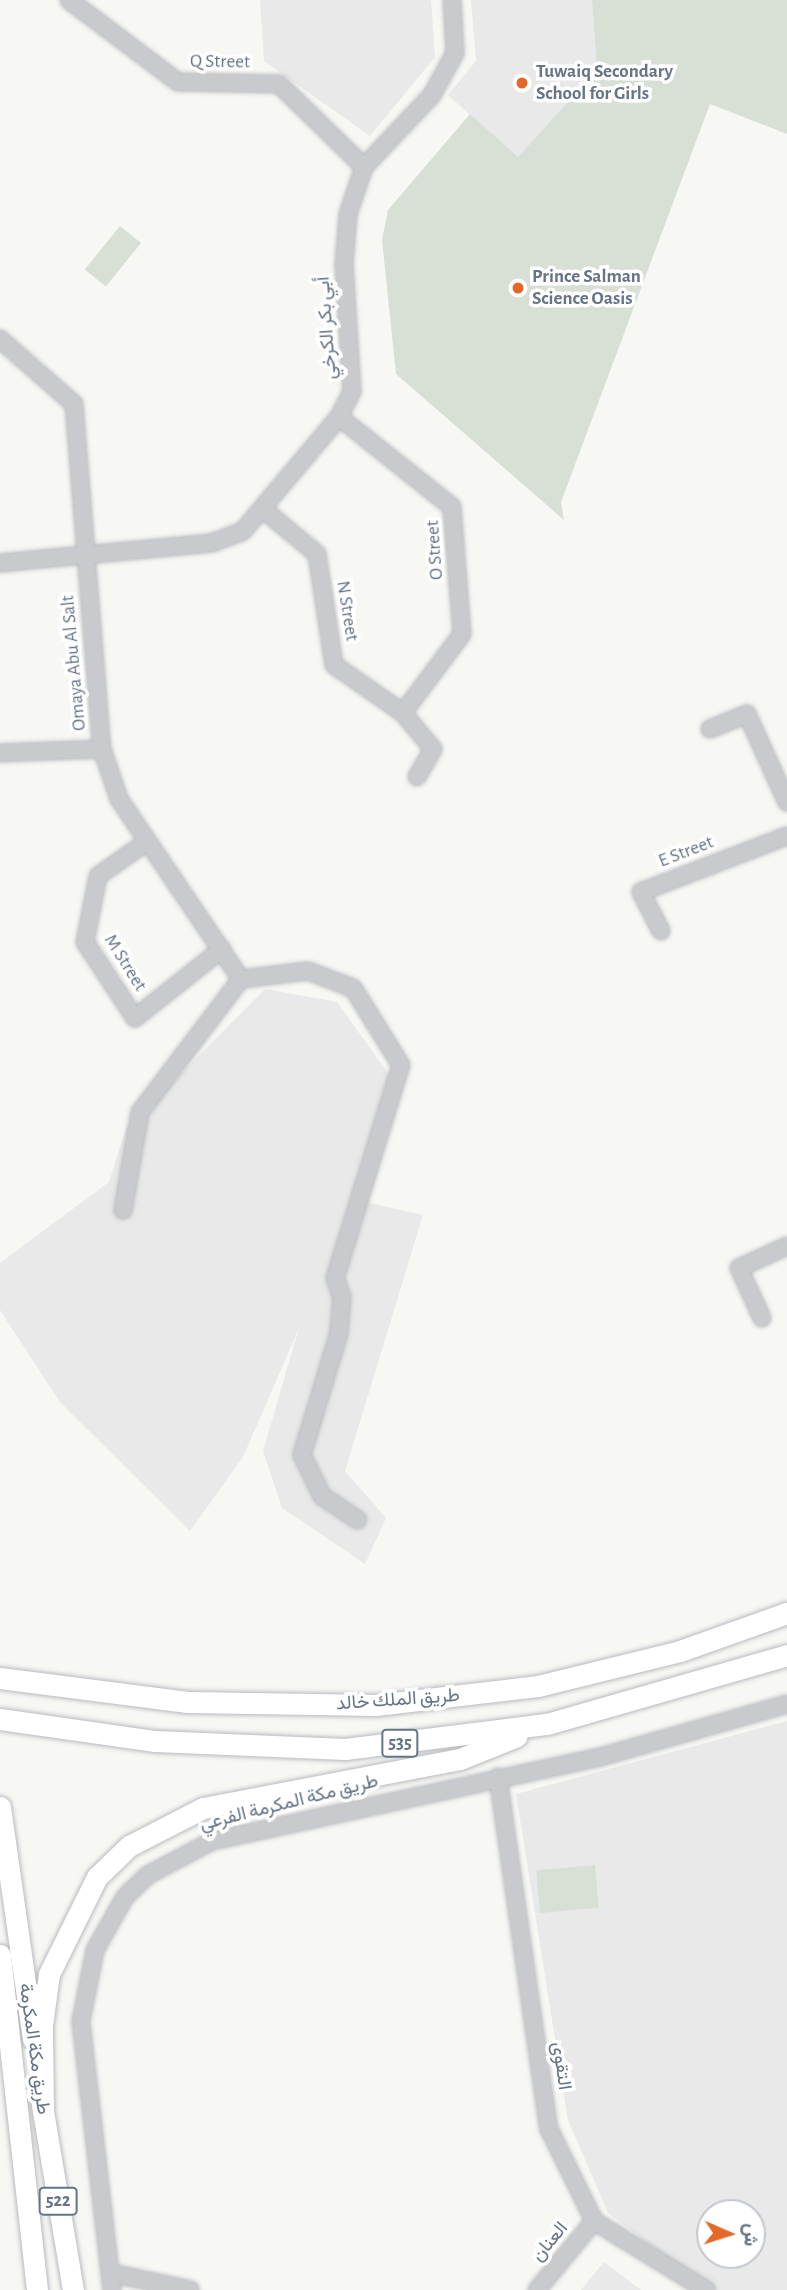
<!DOCTYPE html>
<html>
<head>
<meta charset="utf-8">
<style>
  body { margin:0 }
  #map { position:relative; width:787px; height:2290px; overflow:hidden; background:#f7f7f4; font-family:"Alegreya Sans",Vazirmatn,sans-serif }
  div>[style] { position:absolute }
  .built>* { inset:0; background:#e8e9e8 }
  .green>* { inset:0; background:#d8dfd5; transform-origin:0 0 }
  .roads { filter:drop-shadow(0 0 2px #b8babe) drop-shadow(0 0 2px #b8babe) }
  .minor>* { height:16px; margin:-8px; padding:0 8px; transform-origin:8px; border-radius:8px; background:#c8cace }
  .highway>* { height:21px; margin:-10.5px; padding:0 10.5px; transform-origin:10.5px; border-radius:10.5px; background:#fff }
  .dots>* { width:19px; height:19px; translate:-50% -50%; box-sizing:border-box; border:4px solid #fff; border-radius:50% }
  span { translate:-50% -50%; white-space:nowrap; text-align:center; line-height:1.15; -webkit-text-stroke:7px #fff; paint-order:stroke }
  .shield-label span { padding:2px 5px; background:#fff; border:2px solid; border-radius:5px; -webkit-text-stroke-width:0 }
  .shield-label { font-size:18px; color:#667486; font-weight:700 }
  .street-label { font-size:19px; color:#667486 }
  .poi-label { font-size:19px; color:#667486; font-weight:700 }
  .left { translate:0 -50%; text-align:left }
  .north { position:absolute; left:696px; top:2199px; width:70px; height:70px; box-sizing:border-box; background:#fff; border:2px solid #c2c7cf; border-radius:50%; rotate:93deg; font-size:19px; font-weight:700; line-height:28px; text-align:center; color:#667486 }
  .north::after { content:''; display:block; margin:auto; width:24px; height:32px; background:#e46928; clip-path:polygon(50% 0,100% 100%,50% 72%,0 100%) }
</style>
</head>
<body>
<div id="map">
  <div class="built">
    <div style="clip-path:polygon(260px 0,431px 0,435px 57px,370px 136px,264px 61px)"></div>
    <div style="clip-path:polygon(471px 0,592px 0,597px 70px,518px 158px,448px 95px,476px 61px)"></div>
    <div style="clip-path:polygon(265px 989px,337px 1002px,390px 1076px,351px 1199px,423px 1215px,345px 1471px,386px 1518px,365px 1564px,282px 1508px,263px 1451px,299px 1328px,243px 1457px,190px 1531px,60px 1402px,0 1310px,0 1263px,109px 1182px,126px 1129px)"></div>
    <div style="clip-path:polygon(evenodd,787px 1721px,787px 2290px,710px 2290px,608px 2213px,568px 2120px,516px 1794px,787px 1721px,710px 2213px,752px 2213px,752px 2255px,710px 2255px,710px 2213px)"></div>
    <div style="clip-path:polygon(604px 2262px,641px 2290px,581px 2290px)"></div>
  </div>
  <div class="green">
    <div style="clip-path:polygon(592px 0,787px 0,787px 134px,710px 104px,561px 502px,564px 520px,396px 374px,382px 240px,388px 210px,470px 114px,518px 157px,597px 70px)"></div>
    <div style="left:120px;top:226px;width:27px;height:56px;rotate:39deg"></div>
    <div style="left:595px;top:1865px;width:43px;height:59px;rotate:85deg"></div>
  </div>
  <div class="roads">
    <div class="minor">
      <div style="left:69px;top:0;width:136px;rotate:37deg"></div>
      <div style="left:178px;top:82px;width:101px;rotate:1.1deg"></div>
      <div style="left:279px;top:84px;width:119px;rotate:44.3deg"></div>
      <div style="left:0;top:339px;width:98px;rotate:41.3deg"></div>
      <div style="left:74px;top:404px;width:346px;rotate:85.4deg"></div>
      <div style="left:102px;top:749px;width:53px;rotate:71.2deg"></div>
      <div style="left:119px;top:799px;width:217px;rotate:55.9deg"></div>
      <div style="left:339px;top:417px;width:144px;rotate:38.5deg"></div>
      <div style="left:452px;top:507px;width:127px;rotate:85.5deg"></div>
      <div style="left:462px;top:634px;width:99px;rotate:126.8deg"></div>
      <div style="left:264px;top:510px;width:69px;rotate:39.7deg"></div>
      <div style="left:317px;top:554px;width:112px;rotate:81.3deg"></div>
      <div style="left:334px;top:665px;width:84px;rotate:34.8deg"></div>
      <div style="left:403px;top:713px;width:47px;rotate:50.2deg"></div>
      <div style="left:433px;top:749px;width:32px;rotate:120deg"></div>
      <div style="left:0;top:563px;width:213px;rotate:-5.4deg"></div>
      <div style="left:212px;top:543px;width:33px;rotate:-21deg"></div>
      <div style="left:243px;top:531px;width:149px;rotate:-49.9deg"></div>
      <div style="left:339px;top:417px;width:29px;rotate:-63deg"></div>
      <div style="left:352px;top:391px;width:126px;rotate:-93.6deg"></div>
      <div style="left:344px;top:265px;width:51px;rotate:-85.5deg"></div>
      <div style="left:348px;top:214px;width:50px;rotate:-71.2deg"></div>
      <div style="left:364px;top:167px;width:99px;rotate:-46.6deg"></div>
      <div style="left:432px;top:95px;width:48px;rotate:-61.3deg"></div>
      <div style="left:455px;top:53px;width:53px;rotate:-93.2deg"></div>
      <div style="left:710px;top:729px;width:40px;rotate:-22deg"></div>
      <div style="left:747px;top:714px;width:97px;rotate:65.6deg"></div>
      <div style="left:0;top:753px;width:102px;rotate:-2.2deg"></div>
      <div style="left:145px;top:843px;width:57px;rotate:144.9deg"></div>
      <div style="left:98px;top:876px;width:67px;rotate:101.1deg"></div>
      <div style="left:85px;top:942px;width:91px;rotate:56.7deg"></div>
      <div style="left:135px;top:1018px;width:111px;rotate:-38.4deg"></div>
      <div style="left:661px;top:931px;width:44px;rotate:-117.1deg"></div>
      <div style="left:641px;top:892px;width:156px;rotate:-21deg"></div>
      <div style="left:123px;top:1210px;width:99px;rotate:-80.2deg"></div>
      <div style="left:140px;top:1112px;width:167px;rotate:-52.8deg"></div>
      <div style="left:241px;top:979px;width:67px;rotate:-6.8deg"></div>
      <div style="left:308px;top:971px;width:48px;rotate:20.7deg"></div>
      <div style="left:353px;top:988px;width:91px;rotate:58.1deg"></div>
      <div style="left:401px;top:1065px;width:223px;rotate:107.2deg"></div>
      <div style="left:335px;top:1278px;width:20px;rotate:70deg"></div>
      <div style="left:342px;top:1297px;width:36px;rotate:95deg"></div>
      <div style="left:339px;top:1333px;width:127px;rotate:106.9deg"></div>
      <div style="left:302px;top:1455px;width:46px;rotate:64deg"></div>
      <div style="left:322px;top:1496px;width:43px;rotate:33.7deg"></div>
      <div style="left:762px;top:1318px;width:55px;rotate:-114.7deg"></div>
      <div style="left:739px;top:1268px;width:53px;rotate:-24.6deg"></div>
      <div style="left:498px;top:1777px;width:356px;rotate:81.8deg"></div>
      <div style="left:549px;top:2129px;width:102px;rotate:63.9deg"></div>
      <div style="left:594px;top:2221px;width:132px;rotate:31.6deg"></div>
      <div style="left:111px;top:2273px;width:81px;rotate:12.1deg"></div>
      <div style="left:112px;top:2290px;width:271px;rotate:-96.6deg"></div>
      <div style="left:81px;top:2021px;width:72px;rotate:-78.8deg"></div>
      <div style="left:95px;top:1950px;width:61px;rotate:-60.5deg"></div>
      <div style="left:125px;top:1897px;width:32px;rotate:-44deg"></div>
      <div style="left:148px;top:1875px;width:72px;rotate:-28deg"></div>
      <div style="left:212px;top:1841px;width:397px;rotate:-12.2deg"></div>
      <div style="left:600px;top:1757px;width:194px;rotate:-15.8deg"></div>
      <div style="left:537px;top:2290px;width:89px;rotate:-50.4deg"></div>
    </div>
    <div class="highway">
      <div style="left:0;top:1678px;width:189px;rotate:7.3deg"></div>
      <div style="left:187px;top:1702px;width:189px;rotate:0.9deg"></div>
      <div style="left:376px;top:1705px;width:163px;rotate:-6.7deg"></div>
      <div style="left:538px;top:1686px;width:146px;rotate:-13.8deg"></div>
      <div style="left:680px;top:1651px;width:114px;rotate:-19.6deg"></div>
      <div style="left:0;top:1719px;width:157px;rotate:8.1deg"></div>
      <div style="left:155px;top:1741px;width:190px;rotate:2.4deg"></div>
      <div style="left:345px;top:1749px;width:204px;rotate:-7.1deg"></div>
      <div style="left:547px;top:1724px;width:250px;rotate:-16deg"></div>
      <div style="left:0;top:1807px;width:234px;rotate:81.9deg"></div>
      <div style="left:0;top:1955px;width:337px;rotate:83.7deg"></div>
      <div style="left:41px;top:2099px;width:194px;rotate:80.5deg"></div>
      <div style="left:43px;top:2111px;width:86px;rotate:-90.7deg"></div>
      <div style="left:42px;top:2025px;width:51px;rotate:-82.2deg"></div>
      <div style="left:49px;top:1974px;width:108px;rotate:-63.7deg"></div>
      <div style="left:97px;top:1877px;width:45px;rotate:-44.1deg"></div>
      <div style="left:129px;top:1846px;width:83px;rotate:-27.2deg"></div>
      <div style="left:203px;top:1808px;width:262px;rotate:-10.8deg"></div>
      <div style="left:460px;top:1759px;width:61px;rotate:-22deg"></div>
    </div>
  </div>
  <div class="dots">
    <div style="left:522px;top:83px;background:#e46928"></div>
    <div style="left:518px;top:288px;background:#e46928"></div>
  </div>
  <div class="shield-label">
    <span style="left:400px;top:1743px">535</span>
    <span style="left:58px;top:2201px">522</span>
  </div>
  <div class="street-label">
    <span style="left:220px;top:62px;rotate:1deg">Q Street</span>
    <span style="left:327px;top:328px;rotate:-94deg">أبي بكر الكرخي</span>
    <span style="left:435px;top:550px;rotate:-94deg">O Street</span>
    <span style="left:347px;top:611px;rotate:81deg">N Street</span>
    <span style="left:74px;top:663px;rotate:-95deg">Omaya Abu Al Salt</span>
    <span style="left:686px;top:852px;rotate:-21deg">E Street</span>
    <span style="left:125px;top:963px;rotate:58deg">M Street</span>
    <span style="left:398px;top:1700px;rotate:-4deg">طريق الملك خالد</span>
    <span style="left:289px;top:1803px;rotate:-14deg">طريق مكة المكرمة الفرعي</span>
    <span style="left:34px;top:2049px;rotate:82deg">طريق مكة المكرمة</span>
    <span style="left:561px;top:2066px;rotate:82deg">التقوى</span>
    <span style="left:550px;top:2242px;rotate:-50deg">العنان</span>
  </div>
  <div class="poi-label">
    <span class="left" style="left:536px;top:83px">Tuwaiq Secondary<br>School for Girls</span>
    <span class="left" style="left:532px;top:288px">Prince Salman<br>Science Oasis</span>
  </div>
  <div class="north">ش</div>
</div>
</body>
</html>
